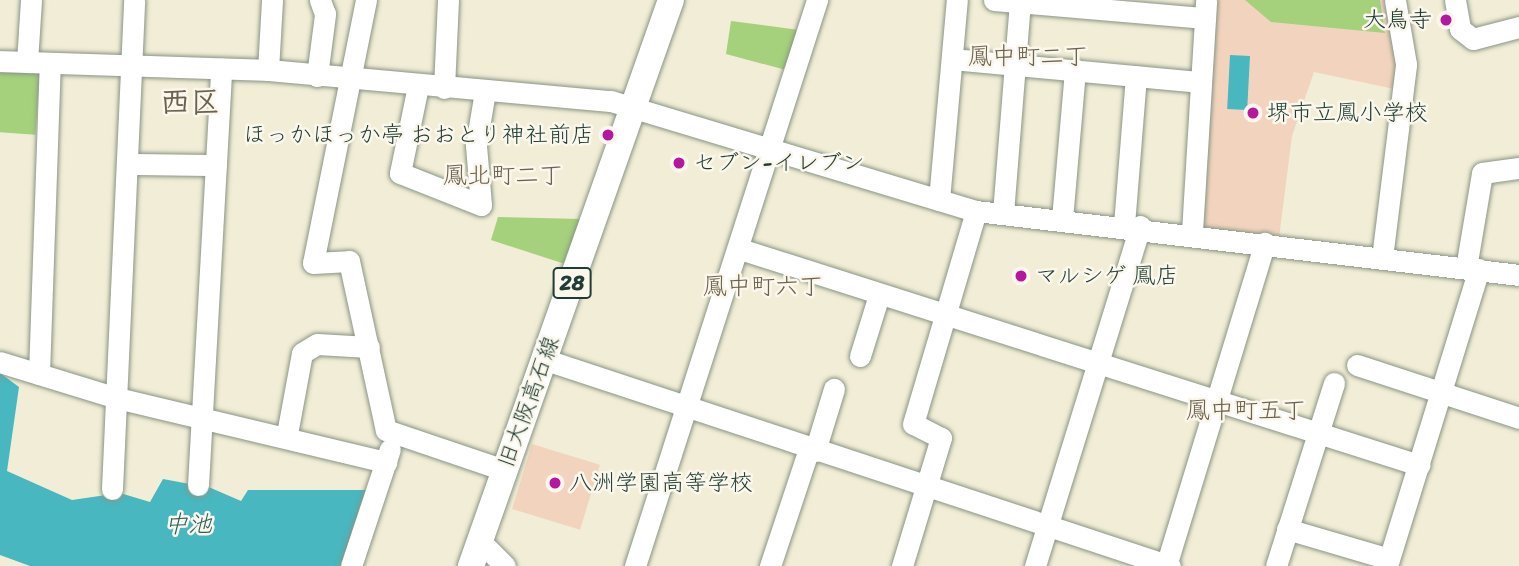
<!DOCTYPE html>
<html>
<head>
<meta charset="utf-8">
<style>
  body { margin:0 }
  #map { position:relative; width:1519px; height:566px; overflow:hidden; background:#f2edd6; font-family:Sriracha,"Klee One",sans-serif }
  div>[style] { position:absolute }
  .built>* { inset:0; background:#f2d4be; transform-origin:0 0 }
  .green>* { inset:0; background:#a5d07c; transform-origin:0 0 }
  .water>* { inset:0; background:#48b7bf; transform-origin:0 0 }
  .roads { filter:drop-shadow(0 0 2px #889585) drop-shadow(0 0 2px #889585) }
  .minor>* { height:21px; margin:-10.5px; padding:0 10.5px; transform-origin:10.5px; border-radius:10.5px; background:#fff }
  .major>* { height:26px; margin:-13px; padding:0 13px; transform-origin:13px; border-radius:13px; background:#fff }
  .dots>* { width:19px; height:19px; translate:-50% -50%; box-sizing:border-box; border:4px solid #fbf7ec; border-radius:50% }
  span { translate:-50% -50%; white-space:nowrap; text-align:center; line-height:1.15; -webkit-text-stroke:5px #fbf7ec; paint-order:stroke }
  .shield-label span { padding:2px 5px; background:#fbf7ec; border:2px solid; border-radius:5px; -webkit-text-stroke-width:0 }
  .shield-label { font-size:21px; color:#1f3d34; font-weight:700 }
  .poi-label { font-size:23px; color:#1f3d34 }
  .right { translate:-100% -50%; text-align:right }
  .left { translate:0 -50%; text-align:left }
  .street-label { font-size:23px; color:#1f3d34 }
  .neighbourhood-label { font-size:24px; color:#6a624e }
  .water-label { font-size:24px; color:#2b625e; font-style:italic }
  .district-label { font-size:30px; color:#6a624e; font-weight:700 }
</style>
</head>
<body>
<div id="map">
  <div class="built">
    <div style="clip-path:polygon(1214px 0,1390px 0,1399px 90px,1314px 72px,1292px 136px,1279px 238px,1205px 230px,1198px 221px)"></div>
    <div style="left:532px;top:444px;width:71px;height:68px;rotate:17deg"></div>
  </div>
  <div class="green">
    <div style="clip-path:polygon(1245px 0,1380px 0,1385px 33px,1271px 22px)"></div>
    <div style="clip-path:polygon(731px 21px,799px 30px,786px 70px,726px 54px)"></div>
    <div style="left:0;top:67px;width:40px;height:65px;rotate:4deg"></div>
    <div style="clip-path:polygon(498px 217px,582px 219px,565px 264px,491px 240px)"></div>
  </div>
  <div class="water">
    <div style="left:1230px;top:55px;width:20px;height:54px;rotate:3deg"></div>
    <div style="clip-path:polygon(0 373px,19px 387px,7px 471px,72px 500px,120px 493px,150px 502px,163px 479px,211px 488px,241px 501px,248px 490px,370px 490px,344px 566px,30px 566px,0 555px)"></div>
  </div>
  <div class="roads">
    <div class="minor">
      <div style="left:366px;top:0;width:268px;rotate:101.4deg"></div>
      <div style="left:313px;top:263px;width:36px;rotate:-3deg"></div>
      <div style="left:349px;top:261px;width:173px;rotate:77.7deg"></div>
      <div style="left:386px;top:430px;width:125px;rotate:18.7deg"></div>
      <div style="left:994px;top:0;width:212px;rotate:4.9deg"></div>
      <div style="left:1455px;top:0;width:29px;rotate:80deg"></div>
      <div style="left:1460px;top:29px;width:16px;rotate:38deg"></div>
      <div style="left:1473px;top:39px;width:48px;rotate:-14.6deg"></div>
      <div style="left:952px;top:59px;width:250px;rotate:5.3deg"></div>
      <div style="left:0;top:61px;width:268px;rotate:1.9deg"></div>
      <div style="left:268px;top:70px;width:344px;rotate:5.2deg"></div>
      <div style="left:611px;top:101px;width:381px;rotate:16.8deg"></div>
      <div style="left:976px;top:211px;width:547px;rotate:6.72deg"></div>
      <div style="left:27px;top:62px;width:62px;rotate:-86.3deg"></div>
      <div style="left:268px;top:70px;width:70px;rotate:-86.7deg"></div>
      <div style="left:317px;top:76px;width:63px;rotate:-82.6deg"></div>
      <div style="left:325px;top:14px;width:15px;rotate:-110deg"></div>
      <div style="left:418px;top:86px;width:89px;rotate:101.7deg"></div>
      <div style="left:400px;top:173px;width:87px;rotate:21.6deg"></div>
      <div style="left:481px;top:205px;width:60px;rotate:-94.8deg"></div>
      <div style="left:476px;top:145px;width:55px;rotate:-80.5deg"></div>
      <div style="left:444px;top:88px;width:88px;rotate:-87.4deg"></div>
      <div style="left:128px;top:164px;width:88px;rotate:0.7deg"></div>
      <div style="left:939px;top:200px;width:201px;rotate:-84.9deg"></div>
      <div style="left:1003px;top:213px;width:212px;rotate:-85.4deg"></div>
      <div style="left:1062px;top:219px;width:150px;rotate:-85deg"></div>
      <div style="left:1124px;top:225px;width:149px;rotate:-85.4deg"></div>
      <div style="left:1192px;top:232px;width:232px;rotate:-86.5deg"></div>
      <div style="left:740px;top:249px;width:713px;rotate:17.65deg"></div>
      <div style="left:1382px;top:258px;width:195px;rotate:-82.9deg"></div>
      <div style="left:1406px;top:64px;width:65px;rotate:-99.8deg"></div>
      <div style="left:1466px;top:268px;width:96px;rotate:-80.4deg"></div>
      <div style="left:1482px;top:173px;width:37px;rotate:-8deg"></div>
      <div style="left:860px;top:356px;width:64px;rotate:-72.7deg"></div>
      <div style="left:543px;top:359px;width:660px;rotate:18.27deg"></div>
      <div style="left:0;top:362px;width:122px;rotate:17.1deg"></div>
      <div style="left:117px;top:398px;width:277px;rotate:13.4deg"></div>
      <div style="left:1357px;top:365px;width:170px;rotate:18.1deg"></div>
      <div style="left:39px;top:374px;width:311px;rotate:-88deg"></div>
      <div style="left:287px;top:434px;width:82px;rotate:-79.5deg"></div>
      <div style="left:302px;top:353px;width:17px;rotate:-31deg"></div>
      <div style="left:317px;top:344px;width:52px;rotate:3.3deg"></div>
      <div style="left:815px;top:451px;width:65px;rotate:-73deg"></div>
      <div style="left:198px;top:485px;width:417px;rotate:-86.8deg"></div>
      <div style="left:112px;top:489px;width:489px;rotate:-87.4deg"></div>
      <div style="left:1287px;top:529px;width:106px;rotate:16.4deg"></div>
      <div style="left:480px;top:541px;width:35px;rotate:45deg"></div>
      <div style="left:351px;top:566px;width:123px;rotate:-71.6deg"></div>
      <div style="left:635px;top:566px;width:595px;rotate:-72.17deg"></div>
      <div style="left:770px;top:566px;width:123px;rotate:-71.6deg"></div>
      <div style="left:902px;top:566px;width:134px;rotate:-73.1deg"></div>
      <div style="left:941px;top:438px;width:31px;rotate:-153deg"></div>
      <div style="left:913px;top:424px;width:222px;rotate:-73.5deg"></div>
      <div style="left:1035px;top:566px;width:356px;rotate:-72.8deg"></div>
      <div style="left:1166px;top:566px;width:338px;rotate:-73deg"></div>
      <div style="left:1276px;top:566px;width:192px;rotate:-72.4deg"></div>
      <div style="left:1387px;top:566px;width:311px;rotate:-72.8deg"></div>
    </div>
    <div class="major">
      <div style="left:471px;top:566px;width:600px;rotate:-70.54deg"></div>
    </div>
  </div>
  <div class="dots">
    <div style="left:1446px;top:20px;background:#b5179e"></div>
    <div style="left:1253px;top:113px;background:#b5179e"></div>
    <div style="left:608px;top:135px;background:#b5179e"></div>
    <div style="left:679px;top:163px;background:#b5179e"></div>
    <div style="left:1021px;top:276px;background:#b5179e"></div>
    <div style="left:555px;top:483px;background:#b5179e"></div>
  </div>
  <div class="shield-label">
    <span style="left:572px;top:283px">28</span>
  </div>
  <div class="poi-label">
    <span class="right" style="left:1432px;top:20px">大鳥寺</span>
    <span class="left" style="left:1267px;top:113px">堺市立鳳小学校</span>
    <span class="right" style="left:594px;top:135px">ほっかほっか亭 おおとり神社前店</span>
    <span class="left" style="left:693px;top:163px">セブン-イレブン</span>
    <span class="left" style="left:1035px;top:276px">マルシゲ 鳳店</span>
    <span class="left" style="left:569px;top:483px">八洲学園高等学校</span>
  </div>
  <div class="street-label">
    <span style="left:529px;top:402px;rotate:-70deg">旧大阪高石線</span>
  </div>
  <div class="neighbourhood-label">
    <span style="left:1028px;top:57px">鳳中町二丁</span>
    <span style="left:503px;top:176px">鳳北町二丁</span>
    <span style="left:763px;top:287px">鳳中町六丁</span>
    <span style="left:1246px;top:411px">鳳中町五丁</span>
  </div>
  <div class="water-label">
    <span style="left:188px;top:525px">中池</span>
  </div>
  <div class="district-label">
    <span style="left:190px;top:102px">西区</span>
  </div>
</div>
</body>
</html>
